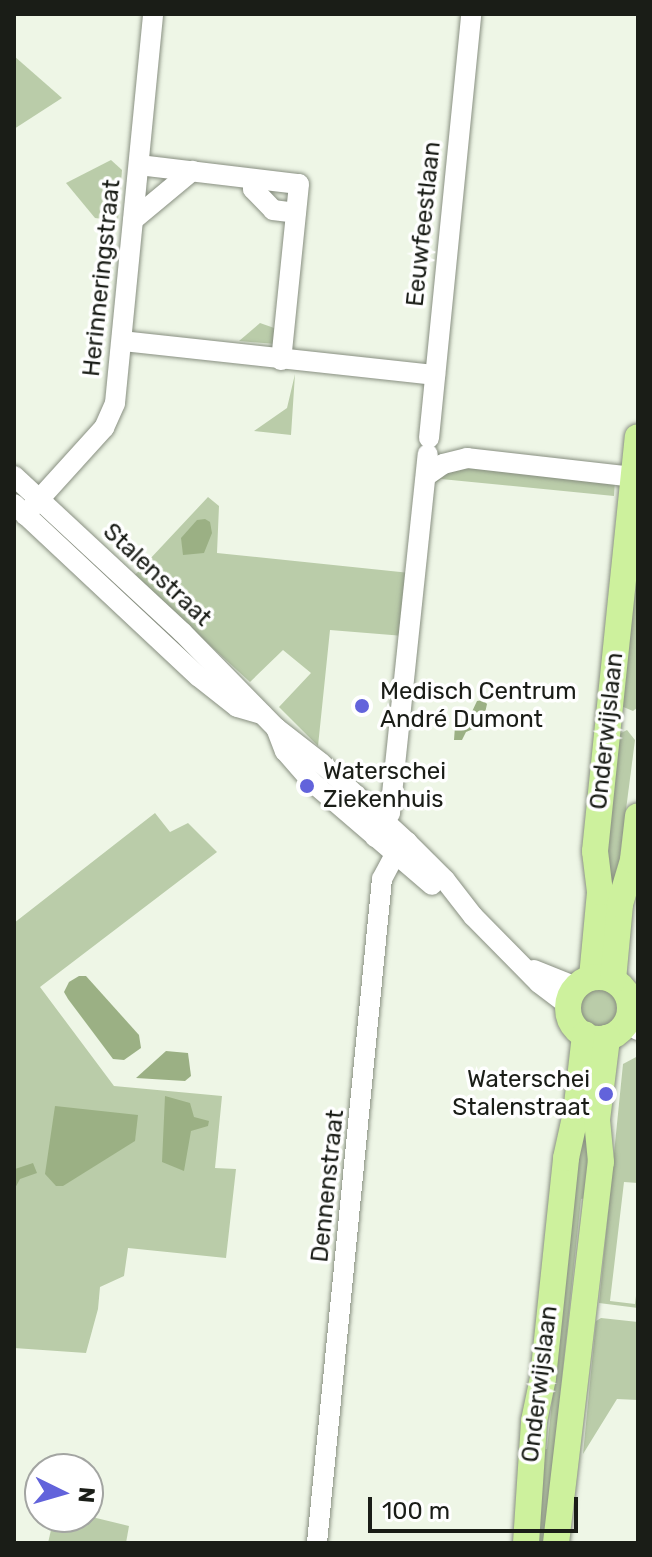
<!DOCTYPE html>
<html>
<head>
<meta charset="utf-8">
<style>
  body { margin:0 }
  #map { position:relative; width:652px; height:1557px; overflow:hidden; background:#eef6e6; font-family:Rubik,sans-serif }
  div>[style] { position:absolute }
  .green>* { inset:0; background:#bacca9 }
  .round { border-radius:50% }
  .water>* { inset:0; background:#9bb084 }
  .roads { filter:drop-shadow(0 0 2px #888f81) drop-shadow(0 0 2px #888f81) }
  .minor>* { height:20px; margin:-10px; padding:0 10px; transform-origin:10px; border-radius:10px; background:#fff }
  .major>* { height:26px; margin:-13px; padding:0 13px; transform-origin:13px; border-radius:13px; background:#cdf19d }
  .major>.ring { margin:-13px; padding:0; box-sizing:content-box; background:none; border:26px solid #cdf19d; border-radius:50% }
  .dots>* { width:22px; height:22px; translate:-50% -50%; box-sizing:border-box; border:4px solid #fff; border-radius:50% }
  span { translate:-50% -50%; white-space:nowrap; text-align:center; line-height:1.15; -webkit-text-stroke:7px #fff; paint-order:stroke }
  .street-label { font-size:24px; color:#1a1d17 }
  .poi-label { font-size:24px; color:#1a1d17 }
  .left { translate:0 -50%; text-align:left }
  .right { translate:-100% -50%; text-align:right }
  .frame { position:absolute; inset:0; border:16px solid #1a1d17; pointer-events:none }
  .north { position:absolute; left:24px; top:1453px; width:80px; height:80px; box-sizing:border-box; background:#fff; border:2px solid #a3a5a2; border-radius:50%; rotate:95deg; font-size:22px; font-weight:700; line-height:32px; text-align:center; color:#1a1d17 }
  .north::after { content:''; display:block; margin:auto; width:28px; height:36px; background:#6263db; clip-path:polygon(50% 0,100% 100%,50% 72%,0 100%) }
  .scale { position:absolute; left:368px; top:1497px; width:210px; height:36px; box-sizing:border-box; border:4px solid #1a1d17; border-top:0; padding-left:10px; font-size:24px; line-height:28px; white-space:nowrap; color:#1a1d17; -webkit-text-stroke:6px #fff; paint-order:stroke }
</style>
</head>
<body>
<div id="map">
  <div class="green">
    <div style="clip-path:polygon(14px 56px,62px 98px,14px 129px)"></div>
    <div style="clip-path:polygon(111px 160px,122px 170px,118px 221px,95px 218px,66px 183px)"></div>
    <div style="clip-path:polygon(260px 323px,277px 329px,276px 344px,239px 341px)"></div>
    <div style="clip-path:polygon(295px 374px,291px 435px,254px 431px,287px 408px)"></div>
    <div style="clip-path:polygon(463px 462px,615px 479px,614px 496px,441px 479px,437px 482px,428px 481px)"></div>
    <div style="clip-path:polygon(208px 497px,219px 506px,217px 553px,410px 573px,404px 636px,330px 630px,318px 746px,279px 707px,311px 673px,283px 650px,250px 682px,134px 576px)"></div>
    <div style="clip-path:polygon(638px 532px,638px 707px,633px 711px,621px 706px)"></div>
    <div style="clip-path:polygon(627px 730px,635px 740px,613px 910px,602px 901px,619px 734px)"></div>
    <div style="clip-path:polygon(155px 813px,170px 832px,188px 823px,217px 852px,40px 987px,114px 1086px,222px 1096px,215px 1168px,236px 1169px,226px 1258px,128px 1248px,124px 1276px,100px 1287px,98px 1309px,86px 1353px,14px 1348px,14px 923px)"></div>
    <div class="round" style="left:579px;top:988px;width:40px;height:40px"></div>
    <div style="clip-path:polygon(638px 1056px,638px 1183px,624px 1182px,610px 1301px,635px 1304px,638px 1280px,638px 1308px,599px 1303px,623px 1064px)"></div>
    <div style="clip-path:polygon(596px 1073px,586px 1198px,581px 1199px,552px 1472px,550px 1543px,531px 1543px,541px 1449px,547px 1449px,577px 1162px)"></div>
    <div style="clip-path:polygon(601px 1318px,638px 1322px,638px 1400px,617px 1399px,583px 1454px,596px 1321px)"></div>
    <div style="clip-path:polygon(88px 1516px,129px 1526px,126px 1543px,48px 1543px,54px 1517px)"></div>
  </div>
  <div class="water">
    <div style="clip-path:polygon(205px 519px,210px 522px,212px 533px,204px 553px,183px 555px,181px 538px,197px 520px)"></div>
    <div style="clip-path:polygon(483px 700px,487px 704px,485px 713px,478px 716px,478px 727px,466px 732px,462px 740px,454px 740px,455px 726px,469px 718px,477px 701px)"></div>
    <div style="clip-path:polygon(79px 976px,86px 976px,139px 1035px,141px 1048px,124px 1060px,113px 1059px,68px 999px,64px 992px,69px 982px)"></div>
    <div style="clip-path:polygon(166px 1051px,188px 1053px,191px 1076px,185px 1081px,136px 1078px)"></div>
    <div style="clip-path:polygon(165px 1096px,190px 1103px,194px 1117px,209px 1121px,208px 1126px,191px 1131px,184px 1171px,162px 1162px)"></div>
    <div style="clip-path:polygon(55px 1106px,138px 1115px,135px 1141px,63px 1186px,56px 1186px,45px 1174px)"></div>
    <div style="clip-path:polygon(33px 1163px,37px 1173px,20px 1179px,14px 1190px,15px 1169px)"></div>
  </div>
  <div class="roads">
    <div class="minor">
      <div style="left:139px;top:165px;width:161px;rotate:6.8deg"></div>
      <div style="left:299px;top:184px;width:177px;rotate:95.8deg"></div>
      <div style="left:253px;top:179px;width:10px;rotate:90deg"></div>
      <div style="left:253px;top:189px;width:29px;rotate:46deg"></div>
      <div style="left:273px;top:210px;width:23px;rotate:7deg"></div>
      <div style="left:133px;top:220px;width:77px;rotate:-39.7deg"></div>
      <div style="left:122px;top:341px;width:315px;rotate:6.2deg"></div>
      <div style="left:429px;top:438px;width:426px;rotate:-84.3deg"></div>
      <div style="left:14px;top:476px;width:229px;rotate:42.9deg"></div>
      <div style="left:182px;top:632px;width:134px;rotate:45.6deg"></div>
      <div style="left:276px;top:728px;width:57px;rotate:37.9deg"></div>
      <div style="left:321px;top:763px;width:117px;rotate:42.6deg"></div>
      <div style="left:407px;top:842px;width:54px;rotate:45deg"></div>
      <div style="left:445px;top:880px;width:46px;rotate:52.1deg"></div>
      <div style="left:473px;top:916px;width:94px;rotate:45.4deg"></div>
      <div style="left:539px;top:983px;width:36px;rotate:37deg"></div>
      <div style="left:426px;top:476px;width:21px;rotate:-35deg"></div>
      <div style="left:443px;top:464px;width:25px;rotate:-14deg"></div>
      <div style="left:467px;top:458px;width:168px;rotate:6.5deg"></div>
      <div style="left:14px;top:504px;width:253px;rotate:43.1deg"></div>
      <div style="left:199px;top:677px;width:48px;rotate:38.3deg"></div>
      <div style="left:237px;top:707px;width:26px;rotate:16deg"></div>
      <div style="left:25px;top:515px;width:118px;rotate:-47.8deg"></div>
      <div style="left:104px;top:428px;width:27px;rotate:-66deg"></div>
      <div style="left:115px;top:403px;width:391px;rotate:-84.4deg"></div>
      <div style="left:276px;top:728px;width:25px;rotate:69deg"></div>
      <div style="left:285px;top:751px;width:41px;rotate:48.9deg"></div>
      <div style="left:312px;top:782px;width:158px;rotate:40.6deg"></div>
      <div style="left:375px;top:837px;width:28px;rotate:-58deg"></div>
      <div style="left:390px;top:813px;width:361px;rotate:-84deg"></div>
      <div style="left:534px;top:970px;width:45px;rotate:22deg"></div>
      <div style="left:626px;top:1023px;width:14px;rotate:30deg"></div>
      <div style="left:317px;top:1543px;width:667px;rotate:-84.41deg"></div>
      <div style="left:382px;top:879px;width:27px;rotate:-62deg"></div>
      <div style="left:395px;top:855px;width:18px;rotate:-47deg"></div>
    </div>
    <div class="major">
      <div style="left:592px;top:977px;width:85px;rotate:-84.6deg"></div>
      <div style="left:600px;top:892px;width:41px;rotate:-97deg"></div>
      <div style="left:595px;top:851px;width:416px;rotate:-84.1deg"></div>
      <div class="ring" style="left:568px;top:977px;width:36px;height:36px"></div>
      <div style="left:613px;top:980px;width:76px;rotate:-84.7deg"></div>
      <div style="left:620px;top:904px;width:46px;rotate:-73.5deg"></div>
      <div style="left:633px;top:860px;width:44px;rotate:-83.5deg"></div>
      <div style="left:526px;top:1543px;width:122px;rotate:-86.2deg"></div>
      <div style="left:534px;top:1421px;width:44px;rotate:-78.2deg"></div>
      <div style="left:543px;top:1378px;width:221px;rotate:-84deg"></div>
      <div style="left:566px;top:1158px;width:46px;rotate:-77.5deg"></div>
      <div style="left:576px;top:1113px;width:79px;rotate:-83.4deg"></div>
      <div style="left:556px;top:1543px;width:384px;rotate:-83.3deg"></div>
      <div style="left:601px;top:1162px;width:42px;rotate:-95.4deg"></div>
      <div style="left:597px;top:1120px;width:83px;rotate:-83deg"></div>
    </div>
  </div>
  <div class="dots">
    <div style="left:362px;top:706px;background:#6263db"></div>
    <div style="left:307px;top:786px;background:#6263db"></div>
    <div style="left:606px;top:1094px;background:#6263db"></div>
  </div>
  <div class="street-label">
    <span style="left:424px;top:224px;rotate:-84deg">Eeuwfeestlaan</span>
    <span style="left:102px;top:278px;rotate:-84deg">Herinneringstraat</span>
    <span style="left:157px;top:575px;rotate:43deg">Stalenstraat</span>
    <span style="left:607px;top:731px;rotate:-84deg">Onderwijslaan</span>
    <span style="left:328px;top:1186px;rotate:-84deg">Dennenstraat</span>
    <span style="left:540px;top:1384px;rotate:-83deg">Onderwijslaan</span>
  </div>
  <div class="poi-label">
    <span class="left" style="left:380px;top:706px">Medisch Centrum<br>André Dumont</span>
    <span class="left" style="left:323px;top:786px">Waterschei<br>Ziekenhuis</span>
    <span class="right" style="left:590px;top:1094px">Waterschei<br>Stalenstraat</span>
  </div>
  <div class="frame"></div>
  <div class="north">N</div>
  <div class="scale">100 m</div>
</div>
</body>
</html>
